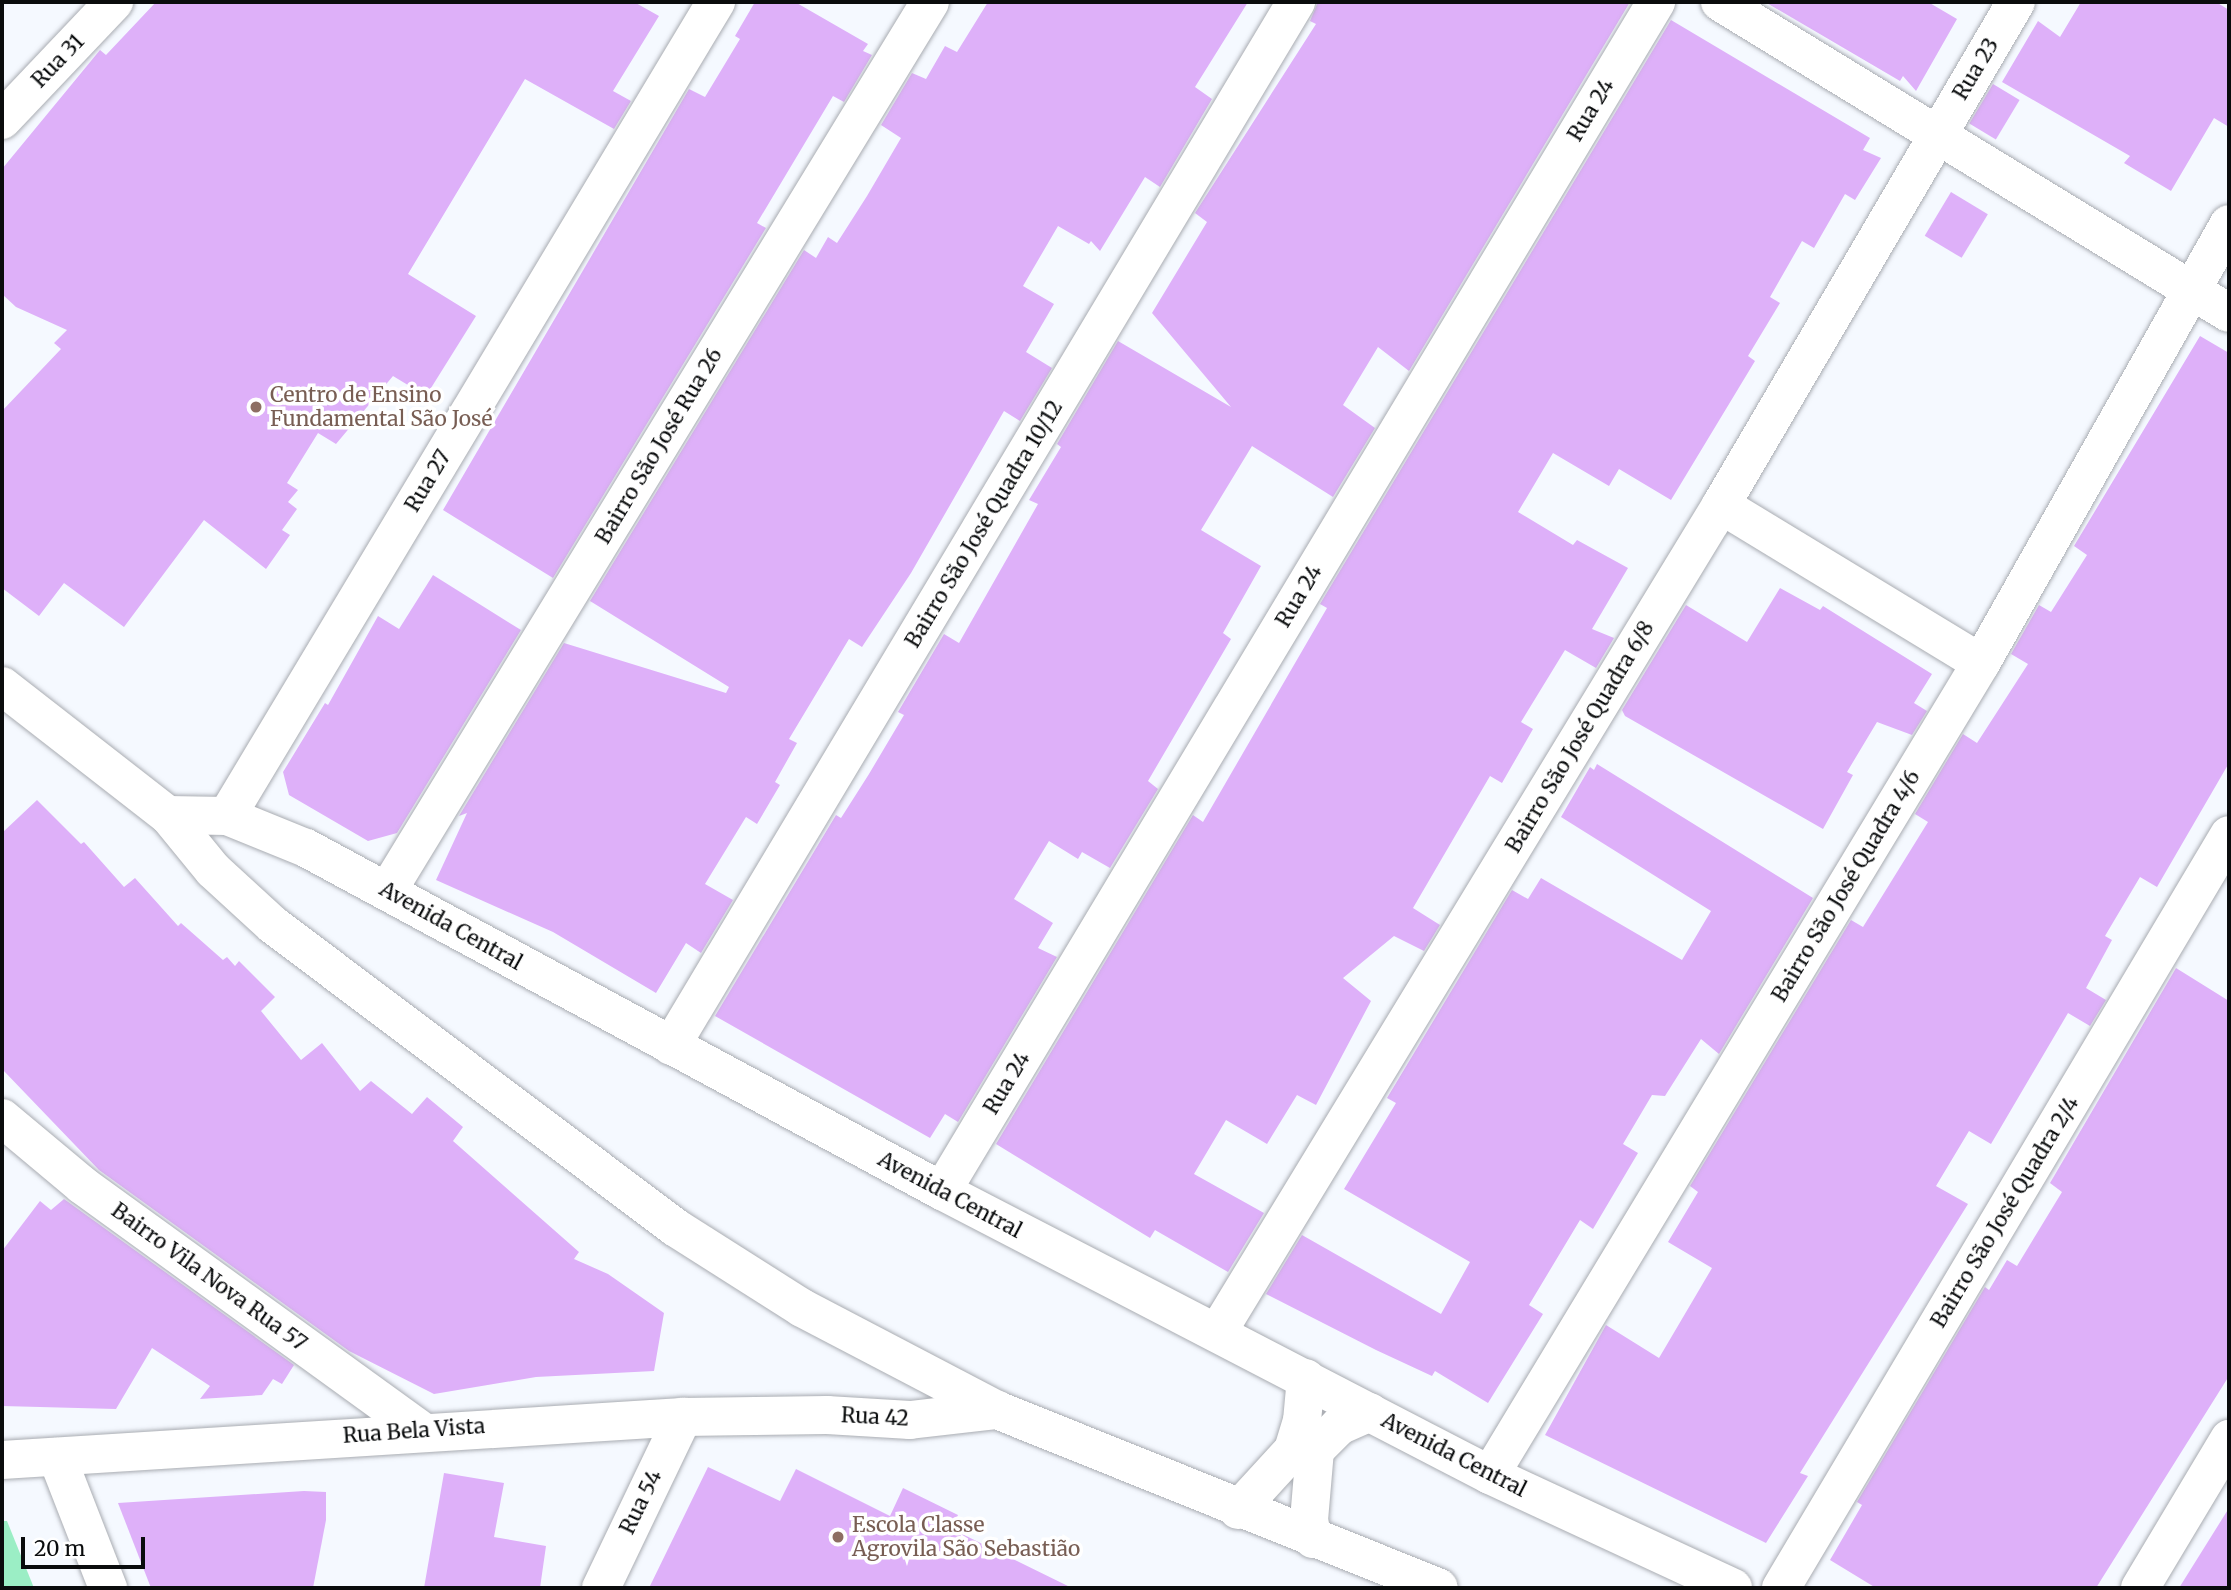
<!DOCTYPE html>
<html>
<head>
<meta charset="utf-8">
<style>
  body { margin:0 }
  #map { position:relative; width:2231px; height:1590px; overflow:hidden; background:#f5f9ff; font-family:Merriweather,serif }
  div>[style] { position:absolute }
  .green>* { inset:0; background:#9beec5 }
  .building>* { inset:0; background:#deb0f9; transform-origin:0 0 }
  .roads { filter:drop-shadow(0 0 2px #a9acb2) drop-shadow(0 0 2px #a9acb2) }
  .minor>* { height:38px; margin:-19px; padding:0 19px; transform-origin:19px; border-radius:19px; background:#fff }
  .dots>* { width:19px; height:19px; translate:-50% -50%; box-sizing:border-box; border:4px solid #fff; border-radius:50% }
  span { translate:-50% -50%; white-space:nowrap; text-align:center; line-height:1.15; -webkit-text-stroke:7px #fff; paint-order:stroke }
  .street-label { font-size:21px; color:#0a0c0d }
  .education-label { font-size:21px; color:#785e54 }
  .left { translate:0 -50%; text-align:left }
  .frame { position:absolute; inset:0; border:4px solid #0a0c0d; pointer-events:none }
  .scale { position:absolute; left:21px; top:1537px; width:124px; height:32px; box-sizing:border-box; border:4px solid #0a0c0d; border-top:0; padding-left:9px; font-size:21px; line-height:24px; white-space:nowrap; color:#0a0c0d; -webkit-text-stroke:5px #fff; paint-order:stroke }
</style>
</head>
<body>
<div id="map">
  <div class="green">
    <div style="clip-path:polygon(2px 1521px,7px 1521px,34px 1588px,2px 1588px)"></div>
  </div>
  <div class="building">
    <div style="clip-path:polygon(156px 2px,634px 2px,659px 16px,613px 91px,631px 101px,614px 129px,525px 79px,408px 274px,476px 316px,426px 396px,393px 376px,336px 444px,318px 433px,287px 483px,298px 490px,288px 502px,297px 509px,282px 530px,290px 535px,266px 569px,204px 520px,124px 627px,64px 583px,39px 616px,2px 588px,2px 411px,61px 349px,54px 343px,67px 330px,16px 307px,2px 294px,2px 169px,100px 50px,106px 55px)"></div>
    <div style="clip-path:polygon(755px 2px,795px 2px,868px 44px,863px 51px,872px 55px,844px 102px,833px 96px,757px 223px,766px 228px,553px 578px,443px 510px,689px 89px,705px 97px,740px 39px,735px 36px)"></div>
    <div style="clip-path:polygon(988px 2px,1248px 2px,1195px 87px,1212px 99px,1160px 187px,1145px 177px,1100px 251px,1091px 241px,1089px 244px,1058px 226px,1023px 286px,1054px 304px,1026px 352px,1052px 368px,1020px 421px,1004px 411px,911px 573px,862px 647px,849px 639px,789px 739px,797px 743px,775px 782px,780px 785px,757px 824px,746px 817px,705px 884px,733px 900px,701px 953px,686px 943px,656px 993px,553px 932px,436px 880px,467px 813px,459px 816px,564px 643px,726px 693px,729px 687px,590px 601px,804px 250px,816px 258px,828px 237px,837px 243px,867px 196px,901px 138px,881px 125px,912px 73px,926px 79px,945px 46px,957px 52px)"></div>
    <div style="clip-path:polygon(1318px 2px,1630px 2px,1409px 371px,1378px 347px,1343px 405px,1375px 428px,1333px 497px,1252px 446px,1201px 530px,1261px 566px,1223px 633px,1231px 639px,1148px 781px,1158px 789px,1110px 868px,1082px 852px,1078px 859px,1049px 841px,1014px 899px,1053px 923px,1038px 948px,1057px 957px,958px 1122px,945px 1114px,930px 1138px,715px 1016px,836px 815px,841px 818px,869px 774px,904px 715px,898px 712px,944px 634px,959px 643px,1038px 504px,1029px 500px,1061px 447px,1057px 444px,1118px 341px,1231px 407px,1152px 313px,1207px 222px,1195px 213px,1316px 24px,1310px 21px)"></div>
    <div style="clip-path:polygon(1765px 2px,1928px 2px,1957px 19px,1916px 91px,1903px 76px,1900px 81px)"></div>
    <div style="clip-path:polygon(2081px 2px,2216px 2px,2229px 10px,2229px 127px,2214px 118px,2171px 191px,2124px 163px,2130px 156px,2002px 82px,2038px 21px,2060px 37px)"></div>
    <div style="clip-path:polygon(1671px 20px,1870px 138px,1863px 150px,1881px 158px,1855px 200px,1845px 194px,1814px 248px,1802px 241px,1770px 297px,1780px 303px,1748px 356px,1755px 361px,1671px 500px,1619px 469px,1609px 486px,1553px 453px,1518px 512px,1573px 545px,1577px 540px,1628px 568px,1592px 629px,1614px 638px,1596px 668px,1565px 650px,1521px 722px,1533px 729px,1502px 783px,1490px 776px,1413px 908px,1440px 925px,1424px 951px,1394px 936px,1343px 978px,1371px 1001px,1316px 1105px,1297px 1095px,1267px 1144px,1226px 1120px,1194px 1174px,1264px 1213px,1228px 1272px,1155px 1230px,1150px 1238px,996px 1144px,1193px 815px,1203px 822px,1327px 608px,1320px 604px)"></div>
    <div style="left:1993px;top:84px;width:31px;height:46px;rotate:31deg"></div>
    <div style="left:1951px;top:192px;width:43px;height:51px;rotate:31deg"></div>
    <div style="clip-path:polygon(2200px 336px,2229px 353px,2229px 763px,2157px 887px,2140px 877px,2105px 936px,2112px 940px,2086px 988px,2106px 1000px,2090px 1026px,2068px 1013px,1991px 1144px,1969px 1131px,1936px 1186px,1968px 1204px,1800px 1473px,1808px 1476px,1766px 1543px,1545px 1435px,1606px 1325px,1659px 1358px,1712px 1268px,1668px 1242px,1698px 1192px,1690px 1186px,1851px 920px,1863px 927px,1928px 822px,1915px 814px,1963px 734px,1977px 743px,2028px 664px,2011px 654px,2039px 605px,2051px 612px,2087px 555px,2074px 546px)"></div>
    <div style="clip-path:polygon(433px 575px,521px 630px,397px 833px,368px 841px,289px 795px,283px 772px,325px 703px,328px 705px,378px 616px,399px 629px)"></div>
    <div style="clip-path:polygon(1780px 588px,1820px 610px,1823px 606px,1932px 674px,1914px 703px,1927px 711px,1912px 735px,1877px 722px,1847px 772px,1853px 775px,1823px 829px,1625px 716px,1622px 710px,1686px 605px,1747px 642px)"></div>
    <div style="clip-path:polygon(1597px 764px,1813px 898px,1719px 1054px,1701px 1039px,1665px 1096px,1652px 1095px,1623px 1144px,1638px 1153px,1593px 1229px,1580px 1220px,1529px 1305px,1543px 1314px,1488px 1403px,1435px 1371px,1432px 1376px,1376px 1350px,1266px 1294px,1302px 1235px,1441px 1314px,1470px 1262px,1344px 1189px,1396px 1103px,1387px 1098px,1512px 890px,1528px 899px,1541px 878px,1682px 960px,1711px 911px,1561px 817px,1590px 767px,1594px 770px)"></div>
    <div style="clip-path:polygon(37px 800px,81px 844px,84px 842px,124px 887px,135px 878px,178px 926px,181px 923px,223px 960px,227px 957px,235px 966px,239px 961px,275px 997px,261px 1011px,301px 1060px,322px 1043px,360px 1091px,371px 1081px,412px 1114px,427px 1097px,463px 1127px,453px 1141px,579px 1252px,574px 1259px,608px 1274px,664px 1313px,654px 1371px,536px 1377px,434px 1394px,349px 1351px,99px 1170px,2px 1069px,2px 833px)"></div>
    <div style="clip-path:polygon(2176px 968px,2229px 1001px,2229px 1376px,2096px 1588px,1876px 1588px,1830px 1560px,1862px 1505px,1857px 1502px,1985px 1287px,1989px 1290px,2007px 1260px,2017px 1266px,2062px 1192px,2050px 1183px)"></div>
    <div style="clip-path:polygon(64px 1199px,294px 1365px,282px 1384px,273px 1379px,262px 1395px,200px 1399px,210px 1386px,152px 1348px,116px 1409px,2px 1406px,2px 1251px,40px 1201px,51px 1210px)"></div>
    <div style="clip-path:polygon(708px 1467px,780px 1501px,796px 1469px,890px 1516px,903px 1488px,958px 1515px,952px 1529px,1072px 1588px,649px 1588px)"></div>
    <div style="clip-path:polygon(444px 1473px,504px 1483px,494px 1537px,546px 1546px,540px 1588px,424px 1588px)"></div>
    <div style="clip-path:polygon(304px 1491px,326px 1492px,326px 1520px,313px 1588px,151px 1588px,118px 1503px)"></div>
    <div style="clip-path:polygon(2229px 1508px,2229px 1588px,2179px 1588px)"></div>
  </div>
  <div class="roads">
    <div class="minor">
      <div style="left:1720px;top:2px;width:596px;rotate:31.43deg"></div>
      <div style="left:2px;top:120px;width:163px;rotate:-46.5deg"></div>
      <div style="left:1721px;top:505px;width:304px;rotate:31.3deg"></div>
      <div style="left:2px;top:686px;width:210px;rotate:37.9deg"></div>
      <div style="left:168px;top:815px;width:71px;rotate:50.7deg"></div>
      <div style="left:213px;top:870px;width:81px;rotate:42.5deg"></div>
      <div style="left:273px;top:925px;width:504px;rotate:36.94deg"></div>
      <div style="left:676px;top:1228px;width:149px;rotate:32.4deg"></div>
      <div style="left:802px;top:1308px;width:220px;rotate:27.6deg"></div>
      <div style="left:997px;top:1410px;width:476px;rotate:21.9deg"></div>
      <div style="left:168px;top:815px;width:59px;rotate:1deg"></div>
      <div style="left:227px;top:816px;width:85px;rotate:22.1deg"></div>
      <div style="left:306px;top:848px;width:723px;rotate:28.34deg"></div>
      <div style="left:942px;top:1191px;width:617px;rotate:27.4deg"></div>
      <div style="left:1490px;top:1475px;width:268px;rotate:24.9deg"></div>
      <div style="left:227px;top:816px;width:950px;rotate:-59.01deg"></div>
      <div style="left:388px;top:890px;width:1040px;rotate:-58.6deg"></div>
      <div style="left:671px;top:1046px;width:1217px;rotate:-59.09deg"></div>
      <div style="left:2px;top:1118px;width:104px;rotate:39.9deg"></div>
      <div style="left:82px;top:1185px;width:418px;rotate:35.9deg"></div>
      <div style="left:942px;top:1191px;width:1387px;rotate:-59.01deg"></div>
      <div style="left:1217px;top:1333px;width:969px;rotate:-58.67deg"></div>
      <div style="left:1721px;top:505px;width:583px;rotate:-59.61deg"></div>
      <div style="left:57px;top:1457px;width:141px;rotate:68.7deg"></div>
      <div style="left:2px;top:1460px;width:682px;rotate:-3.61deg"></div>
      <div style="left:683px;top:1417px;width:144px;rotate:-0.8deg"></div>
      <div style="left:827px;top:1415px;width:83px;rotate:3.4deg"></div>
      <div style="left:910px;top:1420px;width:88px;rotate:-6.6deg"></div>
      <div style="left:1490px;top:1475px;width:949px;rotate:-58.84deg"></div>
      <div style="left:1981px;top:663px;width:504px;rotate:-60.54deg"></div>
      <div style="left:1238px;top:1510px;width:81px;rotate:-47.5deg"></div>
      <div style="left:1293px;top:1450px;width:30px;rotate:-73deg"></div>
      <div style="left:1302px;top:1421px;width:43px;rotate:-84.7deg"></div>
      <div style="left:1313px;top:1539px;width:19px;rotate:-102deg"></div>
      <div style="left:1309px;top:1520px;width:70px;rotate:-85.1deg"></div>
      <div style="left:1315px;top:1450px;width:34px;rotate:-45deg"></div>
      <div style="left:1339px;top:1426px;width:34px;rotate:-24deg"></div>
      <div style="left:601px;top:1588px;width:190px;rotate:-64.4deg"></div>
      <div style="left:1781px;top:1588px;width:876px;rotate:-59.25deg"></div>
      <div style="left:2140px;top:1588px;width:174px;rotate:-59.1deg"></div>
    </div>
  </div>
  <div class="dots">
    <div style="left:256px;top:407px;background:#8d6e63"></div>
    <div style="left:838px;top:1537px;background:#8d6e63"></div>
  </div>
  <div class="street-label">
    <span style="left:58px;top:61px;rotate:-46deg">Rua 31</span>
    <span style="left:1976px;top:69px;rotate:-59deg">Rua 23</span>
    <span style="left:1591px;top:110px;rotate:-59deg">Rua 24</span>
    <span style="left:659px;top:446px;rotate:-59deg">Bairro São José Rua 26</span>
    <span style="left:428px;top:481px;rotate:-59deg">Rua 27</span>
    <span style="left:984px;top:524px;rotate:-59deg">Bairro São José Quadra 10/12</span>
    <span style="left:1299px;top:596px;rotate:-59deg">Rua 24</span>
    <span style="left:1580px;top:737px;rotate:-59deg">Bairro São José Quadra 6/8</span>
    <span style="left:1846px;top:886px;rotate:-59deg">Bairro São José Quadra 4/6</span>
    <span style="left:451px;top:926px;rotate:29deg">Avenida Central</span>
    <span style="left:1007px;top:1083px;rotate:-59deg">Rua 24</span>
    <span style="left:950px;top:1195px;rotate:28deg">Avenida Central</span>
    <span style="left:2005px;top:1212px;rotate:-59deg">Bairro São José Quadra 2/4</span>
    <span style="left:209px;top:1277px;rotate:36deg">Bairro Vila Nova Rua 57</span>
    <span style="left:875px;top:1417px;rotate:3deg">Rua 42</span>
    <span style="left:414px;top:1431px;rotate:-4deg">Rua Bela Vista</span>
    <span style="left:1454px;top:1455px;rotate:27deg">Avenida Central</span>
    <span style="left:641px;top:1502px;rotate:-64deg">Rua 54</span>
  </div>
  <div class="education-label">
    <span class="left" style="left:270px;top:407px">Centro de Ensino<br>Fundamental São José</span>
    <span class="left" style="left:852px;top:1537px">Escola Classe<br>Agrovila São Sebastião</span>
  </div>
  <div class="frame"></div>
  <div class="scale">20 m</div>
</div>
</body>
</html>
